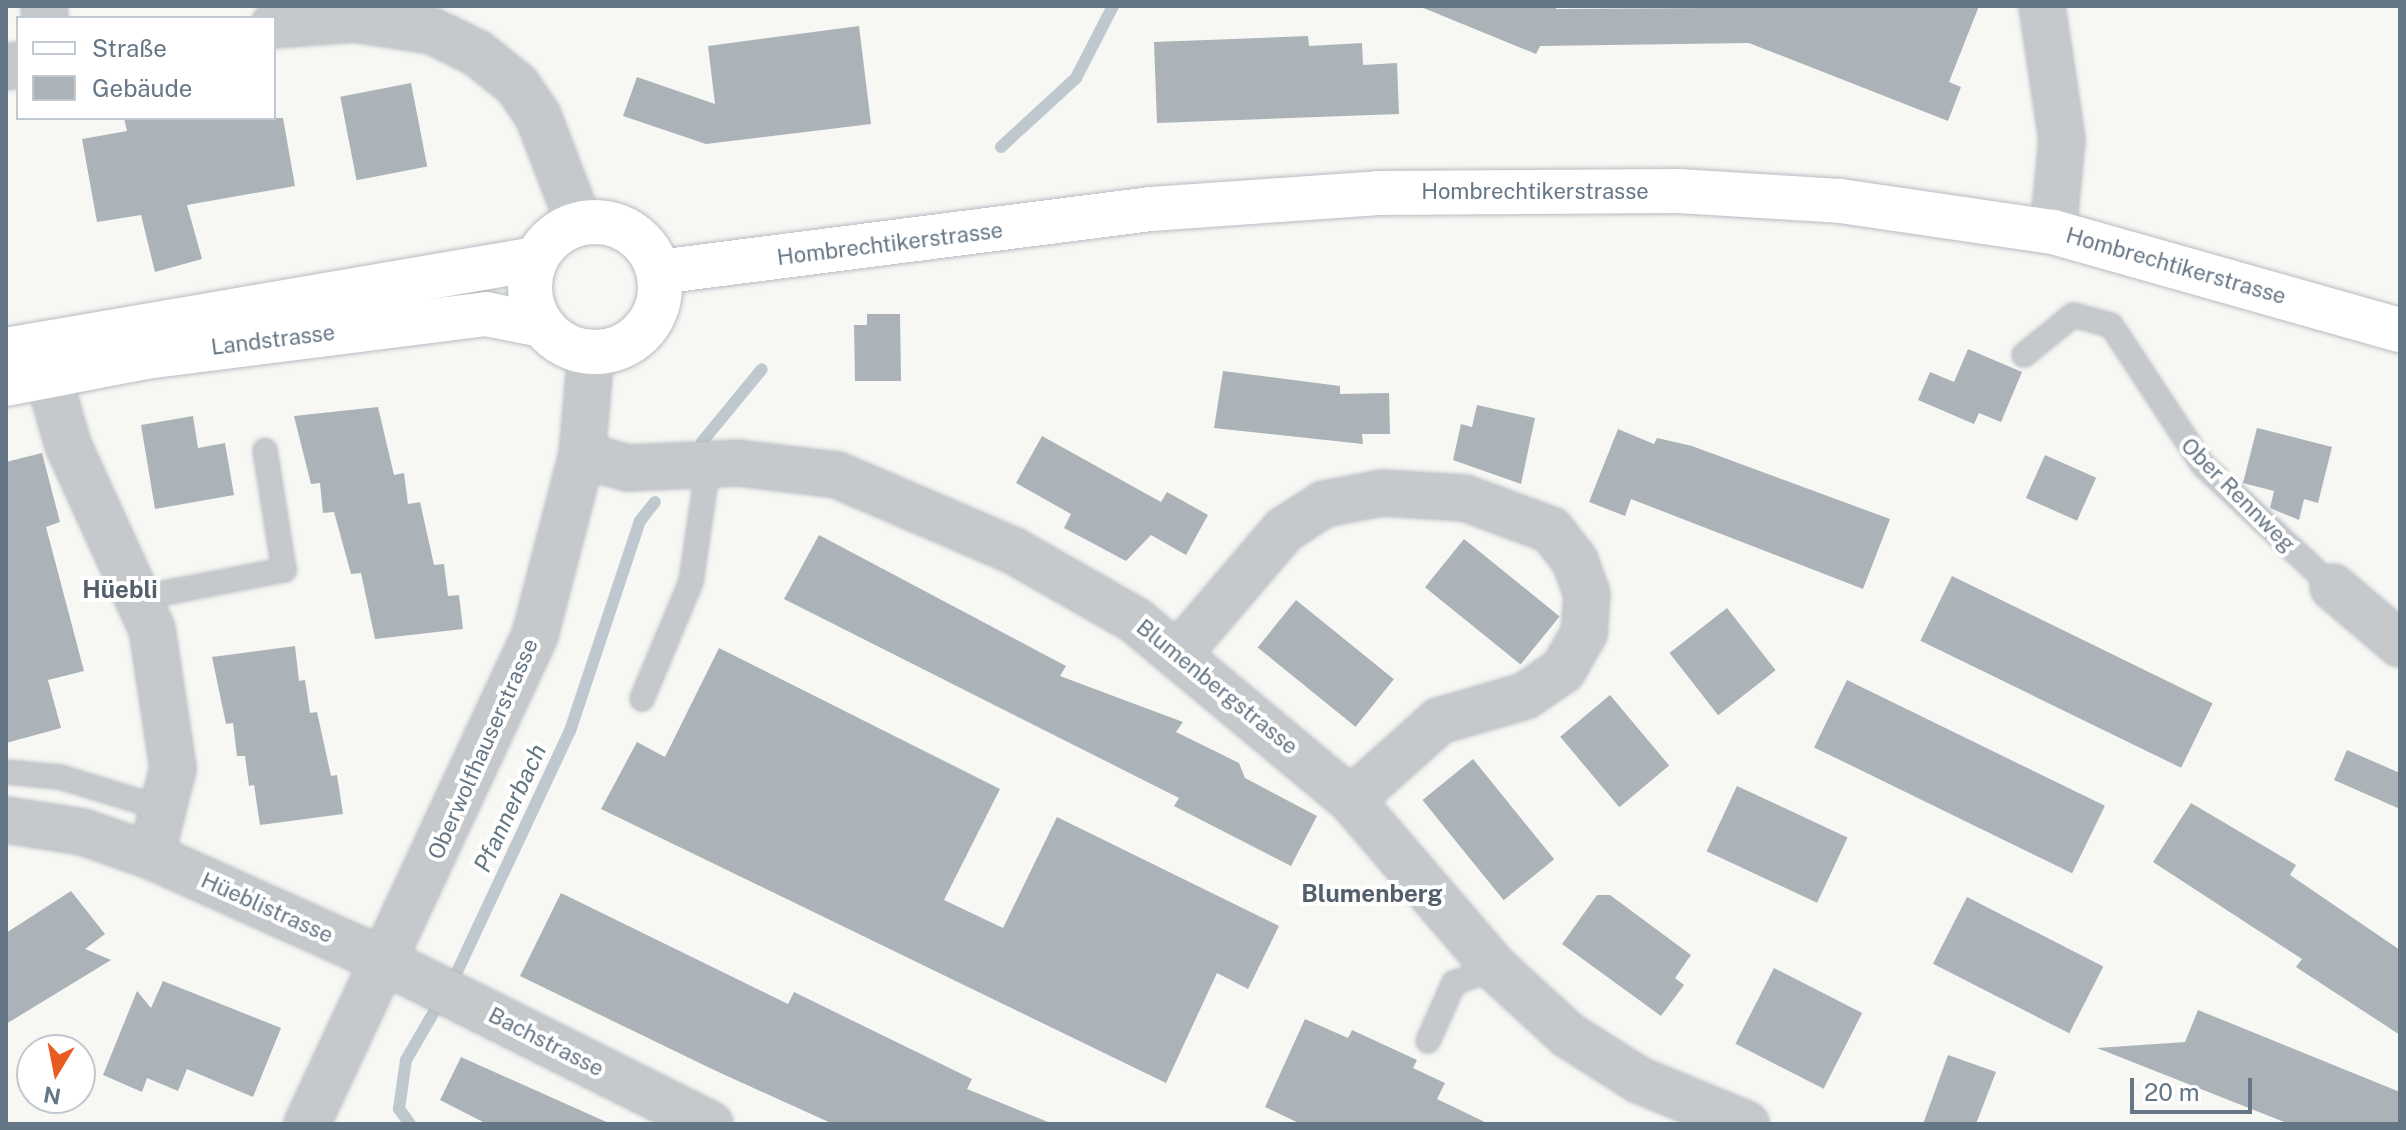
<!DOCTYPE html>
<html>
<head>
<meta charset="utf-8">
<style>
  body { margin:0 }
  #map { position:relative; width:2406px; height:1130px; overflow:hidden; background:#f7f7f4; font-family:"Public Sans",sans-serif }
  div>[style] { position:absolute }
  .stream>* { height:12px; margin:-6px; padding:0 6px; transform-origin:6px; border-radius:6px; background:#bfc8ce }
  .building>* { inset:0; background:#abb3b9; transform-origin:0 0 }
  .roads { filter:drop-shadow(0 0 2px #b7bcc1) drop-shadow(0 0 2px #b7bcc1) }
  .service>* { height:22px; margin:-11px; padding:0 11px; transform-origin:11px; border-radius:11px; background:#c5c9cc }
  .minor>* { height:44px; margin:-22px; padding:0 22px; transform-origin:22px; border-radius:22px; background:#c5c9cc }
  .secondary>* { height:44px; margin:-22px; padding:0 22px; transform-origin:22px; border-radius:22px; background:#fff }
  .secondary>.ring { margin:-22px; padding:0; box-sizing:content-box; background:none; border:44px solid #fff; border-radius:50% }
  span { translate:-50% -50%; white-space:nowrap; text-align:center; line-height:1.15; -webkit-text-stroke:8px #fff; paint-order:stroke }
  .street-label { font-size:22px; color:#657686 }
  .neighbourhood-label { font-size:24px; color:#535f6b; font-weight:700 }
  .water-label { font-size:24px; color:#617782; font-style:italic }
  .frame { position:absolute; inset:0; border:8px solid #657686; pointer-events:none }
  .legend { position:absolute; left:16px; top:16px; width:260px; height:104px; box-sizing:border-box; background:#fff; border:2px solid #c1c8cf; margin:0; padding:10px 14px; list-style:none; font-size:24px; color:#657686 }
  .legend li { display:flex; align-items:center; gap:16px; height:40px }
  .legend b { width:40px; border:2px solid #c1c8cf }
  .north { position:absolute; left:16px; top:1034px; width:80px; height:80px; box-sizing:border-box; background:#fff; border:2px solid #c1c8cf; border-radius:50%; rotate:190deg; font-size:22px; font-weight:700; line-height:32px; text-align:center; color:#657686 }
  .north::after { content:''; display:block; margin:auto; width:28px; height:36px; background:#e85c23; clip-path:polygon(50% 0,100% 100%,50% 72%,0 100%) }
  .scale { position:absolute; left:2130px; top:1078px; width:122px; height:36px; box-sizing:border-box; border:4px solid #657686; border-top:0; padding-left:10px; font-size:24px; line-height:28px; white-space:nowrap; color:#657686; -webkit-text-stroke:6px #fff; paint-order:stroke }
</style>
</head>
<body>
<div id="map">
  <div class="stream">
    <div style="left:1001px;top:147px;width:102px;rotate:-42.6deg"></div>
    <div style="left:1076px;top:78px;width:81px;rotate:-62.8deg"></div>
    <div style="left:702px;top:442px;width:94px;rotate:-50.6deg"></div>
    <div style="left:410px;top:1124px;width:19px;rotate:-126deg"></div>
    <div style="left:399px;top:1109px;width:49px;rotate:-81.9deg"></div>
    <div style="left:406px;top:1060px;width:99px;rotate:-59.8deg"></div>
    <div style="left:456px;top:974px;width:268px;rotate:-64.9deg"></div>
    <div style="left:570px;top:731px;width:221px;rotate:-71.6deg"></div>
    <div style="left:640px;top:521px;width:24px;rotate:-52deg"></div>
  </div>
  <div class="building">
    <div style="clip-path:polygon(1557px 6px,1556px 9px,1979px 6px,1949px 82px,1961px 87px,1948px 121px,1749px 43px,1540px 46px,1536px 54px,1421px 7px)"></div>
    <div style="clip-path:polygon(859px 26px,871px 124px,706px 144px,623px 116px,637px 77px,715px 104px,708px 46px)"></div>
    <div style="clip-path:polygon(1308px 36px,1309px 46px,1362px 43px,1363px 65px,1397px 63px,1399px 114px,1157px 123px,1154px 42px)"></div>
    <div style="left:411px;top:83px;width:85px;height:72px;rotate:79deg"></div>
    <div style="clip-path:polygon(124px 118px,283px 118px,295px 186px,187px 205px,202px 259px,155px 272px,141px 215px,97px 222px,82px 139px,127px 131px)"></div>
    <div style="clip-path:polygon(867px 314px,900px 314px,901px 381px,855px 381px,854px 325px,867px 325px)"></div>
    <div style="clip-path:polygon(1968px 349px,2022px 372px,2001px 422px,1979px 413px,1974px 424px,1918px 400px,1930px 372px,1954px 382px)"></div>
    <div style="clip-path:polygon(1223px 371px,1340px 386px,1340px 394px,1389px 393px,1390px 434px,1362px 434px,1363px 444px,1214px 428px)"></div>
    <div style="clip-path:polygon(1477px 405px,1535px 418px,1521px 484px,1453px 460px,1461px 424px,1472px 427px)"></div>
    <div style="clip-path:polygon(378px 407px,394px 475px,404px 473px,408px 504px,420px 502px,434px 565px,444px 564px,448px 596px,459px 595px,463px 629px,375px 639px,361px 573px,351px 574px,334px 512px,323px 513px,320px 483px,311px 484px,294px 416px)"></div>
    <div style="clip-path:polygon(193px 416px,198px 448px,225px 443px,234px 495px,155px 509px,141px 425px)"></div>
    <div style="clip-path:polygon(2257px 428px,2332px 447px,2318px 503px,2304px 499px,2299px 520px,2270px 508px,2274px 491px,2243px 483px)"></div>
    <div style="clip-path:polygon(1618px 429px,1654px 444px,1657px 438px,1692px 446px,1890px 519px,1863px 589px,1631px 499px,1625px 516px,1589px 502px)"></div>
    <div style="clip-path:polygon(1042px 436px,1161px 502px,1167px 492px,1208px 515px,1186px 555px,1151px 535px,1126px 561px,1064px 528px,1071px 514px,1016px 483px)"></div>
    <div style="clip-path:polygon(42px 453px,60px 522px,46px 527px,84px 671px,48px 680px,61px 728px,6px 743px,6px 462px)"></div>
    <div style="left:2045px;top:455px;width:56px;height:47px;rotate:24deg"></div>
    <div style="clip-path:polygon(819px 535px,1066px 666px,1060px 676px,1183px 722px,1176px 732px,1239px 763px,1245px 778px,1317px 816px,1291px 866px,1174px 806px,1179px 798px,784px 599px)"></div>
    <div style="left:1464px;top:539px;width:123px;height:62px;rotate:39deg"></div>
    <div style="left:1952px;top:576px;width:290px;height:72px;rotate:26deg"></div>
    <div style="left:1296px;top:600px;width:126px;height:61px;rotate:39deg"></div>
    <div style="left:1727px;top:608px;width:79px;height:73px;rotate:52deg"></div>
    <div style="clip-path:polygon(295px 646px,299px 681px,305px 680px,310px 713px,317px 712px,331px 776px,337px 775px,343px 814px,260px 825px,254px 785px,249px 786px,245px 756px,237px 756px,233px 723px,226px 724px,212px 657px)"></div>
    <div style="clip-path:polygon(719px 648px,1000px 789px,944px 900px,1003px 928px,1057px 817px,1279px 926px,1248px 989px,1217px 973px,1166px 1083px,601px 809px,637px 742px,665px 757px)"></div>
    <div style="left:1847px;top:680px;width:287px;height:75px;rotate:26deg"></div>
    <div style="left:1610px;top:695px;width:92px;height:65px;rotate:50deg"></div>
    <div style="clip-path:polygon(2347px 750px,2400px 773px,2400px 809px,2334px 780px)"></div>
    <div style="left:1473px;top:759px;width:129px;height:65px;rotate:51deg"></div>
    <div style="left:1737px;top:786px;width:122px;height:72px;rotate:25deg"></div>
    <div style="clip-path:polygon(2191px 803px,2296px 865px,2290px 875px,2400px 950px,2400px 1035px,2296px 967px,2302px 959px,2153px 862px)"></div>
    <div style="clip-path:polygon(71px 891px,105px 934px,85px 949px,111px 960px,6px 1024px,6px 933px)"></div>
    <div style="clip-path:polygon(561px 893px,788px 1004px,794px 992px,972px 1079px,967px 1089px,1053px 1124px,833px 1124px,714px 1070px,520px 976px)"></div>
    <div style="clip-path:polygon(1597px 895px,1610px 895px,1691px 955px,1675px 978px,1684px 985px,1661px 1016px,1562px 944px)"></div>
    <div style="left:1967px;top:897px;width:153px;height:75px;rotate:27deg"></div>
    <div style="left:1774px;top:968px;width:99px;height:85px;rotate:27deg"></div>
    <div style="clip-path:polygon(163px 981px,281px 1028px,253px 1097px,187px 1069px,178px 1091px,147px 1078px,142px 1092px,103px 1075px,137px 991px,151px 1008px)"></div>
    <div style="clip-path:polygon(2198px 1010px,2400px 1092px,2400px 1124px,2289px 1124px,2097px 1048px,2185px 1042px)"></div>
    <div style="clip-path:polygon(1305px 1019px,1348px 1038px,1352px 1030px,1417px 1060px,1413px 1068px,1445px 1083px,1437px 1099px,1489px 1124px,1301px 1124px,1265px 1107px)"></div>
    <div style="clip-path:polygon(1948px 1055px,1996px 1072px,1976px 1124px,1923px 1124px)"></div>
    <div style="clip-path:polygon(461px 1057px,611px 1124px,487px 1124px,440px 1100px)"></div>
  </div>
  <div class="roads">
    <div class="service">
      <div style="left:2024px;top:355px;width:63px;rotate:-39.2deg"></div>
      <div style="left:2073px;top:315px;width:39px;rotate:15deg"></div>
      <div style="left:2111px;top:325px;width:168px;rotate:56.7deg"></div>
      <div style="left:2203px;top:465px;width:178px;rotate:43.2deg"></div>
      <div style="left:138px;top:598px;width:149px;rotate:-10.9deg"></div>
      <div style="left:284px;top:570px;width:121px;rotate:-99deg"></div>
      <div style="left:642px;top:699px;width:127px;rotate:-67.3deg"></div>
      <div style="left:691px;top:582px;width:117px;rotate:-81.7deg"></div>
      <div style="left:6px;top:772px;width:54px;rotate:5.3deg"></div>
      <div style="left:60px;top:777px;width:109px;rotate:17.1deg"></div>
      <div style="left:1428px;top:1041px;width:64px;rotate:-65.9deg"></div>
      <div style="left:1454px;top:983px;width:44px;rotate:-20.1deg"></div>
    </div>
    <div class="minor">
      <div style="left:44px;top:6px;width:12px;rotate:85deg"></div>
      <div style="left:2042px;top:6px;width:135px;rotate:81.5deg"></div>
      <div style="left:2062px;top:140px;width:92px;rotate:95.6deg"></div>
      <div style="left:274px;top:25px;width:80px;rotate:-4.3deg"></div>
      <div style="left:354px;top:19px;width:79px;rotate:8.7deg"></div>
      <div style="left:432px;top:31px;width:50px;rotate:26.1deg"></div>
      <div style="left:477px;top:53px;width:51px;rotate:38.7deg"></div>
      <div style="left:517px;top:85px;width:37px;rotate:56deg"></div>
      <div style="left:538px;top:116px;width:115px;rotate:69deg"></div>
      <div style="left:6px;top:67px;width:12px;rotate:-9deg"></div>
      <div style="left:48px;top:375px;width:73px;rotate:74.1deg"></div>
      <div style="left:68px;top:445px;width:202px;rotate:65.5deg"></div>
      <div style="left:152px;top:629px;width:141px;rotate:81.4deg"></div>
      <div style="left:173px;top:768px;width:91px;rotate:104deg"></div>
      <div style="left:582px;top:455px;width:48px;rotate:15.8deg"></div>
      <div style="left:628px;top:468px;width:110px;rotate:-2.6deg"></div>
      <div style="left:738px;top:463px;width:100px;rotate:6.9deg"></div>
      <div style="left:837px;top:475px;width:193px;rotate:23.2deg"></div>
      <div style="left:1014px;top:551px;width:139px;rotate:29.7deg"></div>
      <div style="left:1135px;top:620px;width:281px;rotate:39.8deg"></div>
      <div style="left:1351px;top:800px;width:221px;rotate:49.4deg"></div>
      <div style="left:1495px;top:968px;width:99px;rotate:42.5deg"></div>
      <div style="left:1568px;top:1035px;width:84px;rotate:32.4deg"></div>
      <div style="left:1639px;top:1080px;width:116px;rotate:22.4deg"></div>
      <div style="left:2333px;top:587px;width:88px;rotate:40.4deg"></div>
      <div style="left:1179px;top:653px;width:162px;rotate:-49.5deg"></div>
      <div style="left:1284px;top:530px;width:48px;rotate:-33deg"></div>
      <div style="left:1324px;top:504px;width:60px;rotate:-10.6deg"></div>
      <div style="left:1383px;top:493px;width:82px;rotate:3.5deg"></div>
      <div style="left:1465px;top:498px;width:92px;rotate:20.4deg"></div>
      <div style="left:1551px;top:530px;width:39px;rotate:52deg"></div>
      <div style="left:1575px;top:561px;width:35px;rotate:70deg"></div>
      <div style="left:1587px;top:594px;width:39px;rotate:94deg"></div>
      <div style="left:1584px;top:633px;width:43px;rotate:119.6deg"></div>
      <div style="left:1563px;top:670px;width:46px;rotate:145.6deg"></div>
      <div style="left:1525px;top:696px;width:90px;rotate:163.8deg"></div>
      <div style="left:1439px;top:721px;width:118px;rotate:138.1deg"></div>
      <div style="left:6px;top:820px;width:78px;rotate:8.9deg"></div>
      <div style="left:83px;top:832px;width:72px;rotate:19.4deg"></div>
      <div style="left:151px;top:856px;width:253px;rotate:24.2deg"></div>
      <div style="left:382px;top:960px;width:367px;rotate:26.6deg"></div>
      <div style="left:307px;top:1124px;width:540px;rotate:-65deg"></div>
      <div style="left:535px;top:635px;width:186px;rotate:-75.4deg"></div>
      <div style="left:582px;top:455px;width:102px;rotate:-85deg"></div>
    </div>
    <div class="secondary">
      <div class="ring" style="left:530px;top:222px;width:86px;height:86px"></div>
      <div style="left:659px;top:272px;width:496px;rotate:-7.3deg"></div>
      <div style="left:1151px;top:209px;width:228px;rotate:-4deg"></div>
      <div style="left:1378px;top:193px;width:300px;rotate:-0.4deg"></div>
      <div style="left:1678px;top:191px;width:162px;rotate:3.5deg"></div>
      <div style="left:1840px;top:201px;width:215px;rotate:8.3deg"></div>
      <div style="left:2053px;top:232px;width:361px;rotate:15.8deg"></div>
      <div style="left:6px;top:350px;width:537px;rotate:-9.76deg"></div>
      <div style="left:6px;top:384px;width:143px;rotate:-10.9deg"></div>
      <div style="left:146px;top:357px;width:343px;rotate:-7.2deg"></div>
      <div style="left:486px;top:314px;width:56px;rotate:11.3deg"></div>
    </div>
  </div>
  <div class="street-label">
    <span style="left:1535px;top:192px">Hombrechtikerstrasse</span>
    <span style="left:890px;top:244px;rotate:-7deg">Hombrechtikerstrasse</span>
    <span style="left:2176px;top:266px;rotate:16deg">Hombrechtikerstrasse</span>
    <span style="left:273px;top:340px;rotate:-7deg">Landstrasse</span>
    <span style="left:2238px;top:495px;rotate:45deg">Ober Rennweg</span>
    <span style="left:1217px;top:687px;rotate:39deg">Blumenbergstrasse</span>
    <span style="left:483px;top:749px;rotate:-66deg">Oberwolfhauserstrasse</span>
    <span style="left:267px;top:908px;rotate:24deg">Hüeblistrasse</span>
    <span style="left:546px;top:1042px;rotate:27deg">Bachstrasse</span>
  </div>
  <div class="neighbourhood-label">
    <span style="left:120px;top:590px">Hüebli</span>
    <span style="left:1372px;top:894px">Blumenberg</span>
  </div>
  <div class="water-label">
    <span style="left:510px;top:808px;rotate:-65deg">Pfannerbach</span>
  </div>
  <div class="frame"></div>
  <ul class="legend">
  <li><b style="height:10px;background:#fff"></b>Straße</li>
  <li><b style="height:22px;background:#abb3b9"></b>Gebäude</li>
  </ul>
  <div class="north">N</div>
  <div class="scale">20 m</div>
</div>
</body>
</html>
